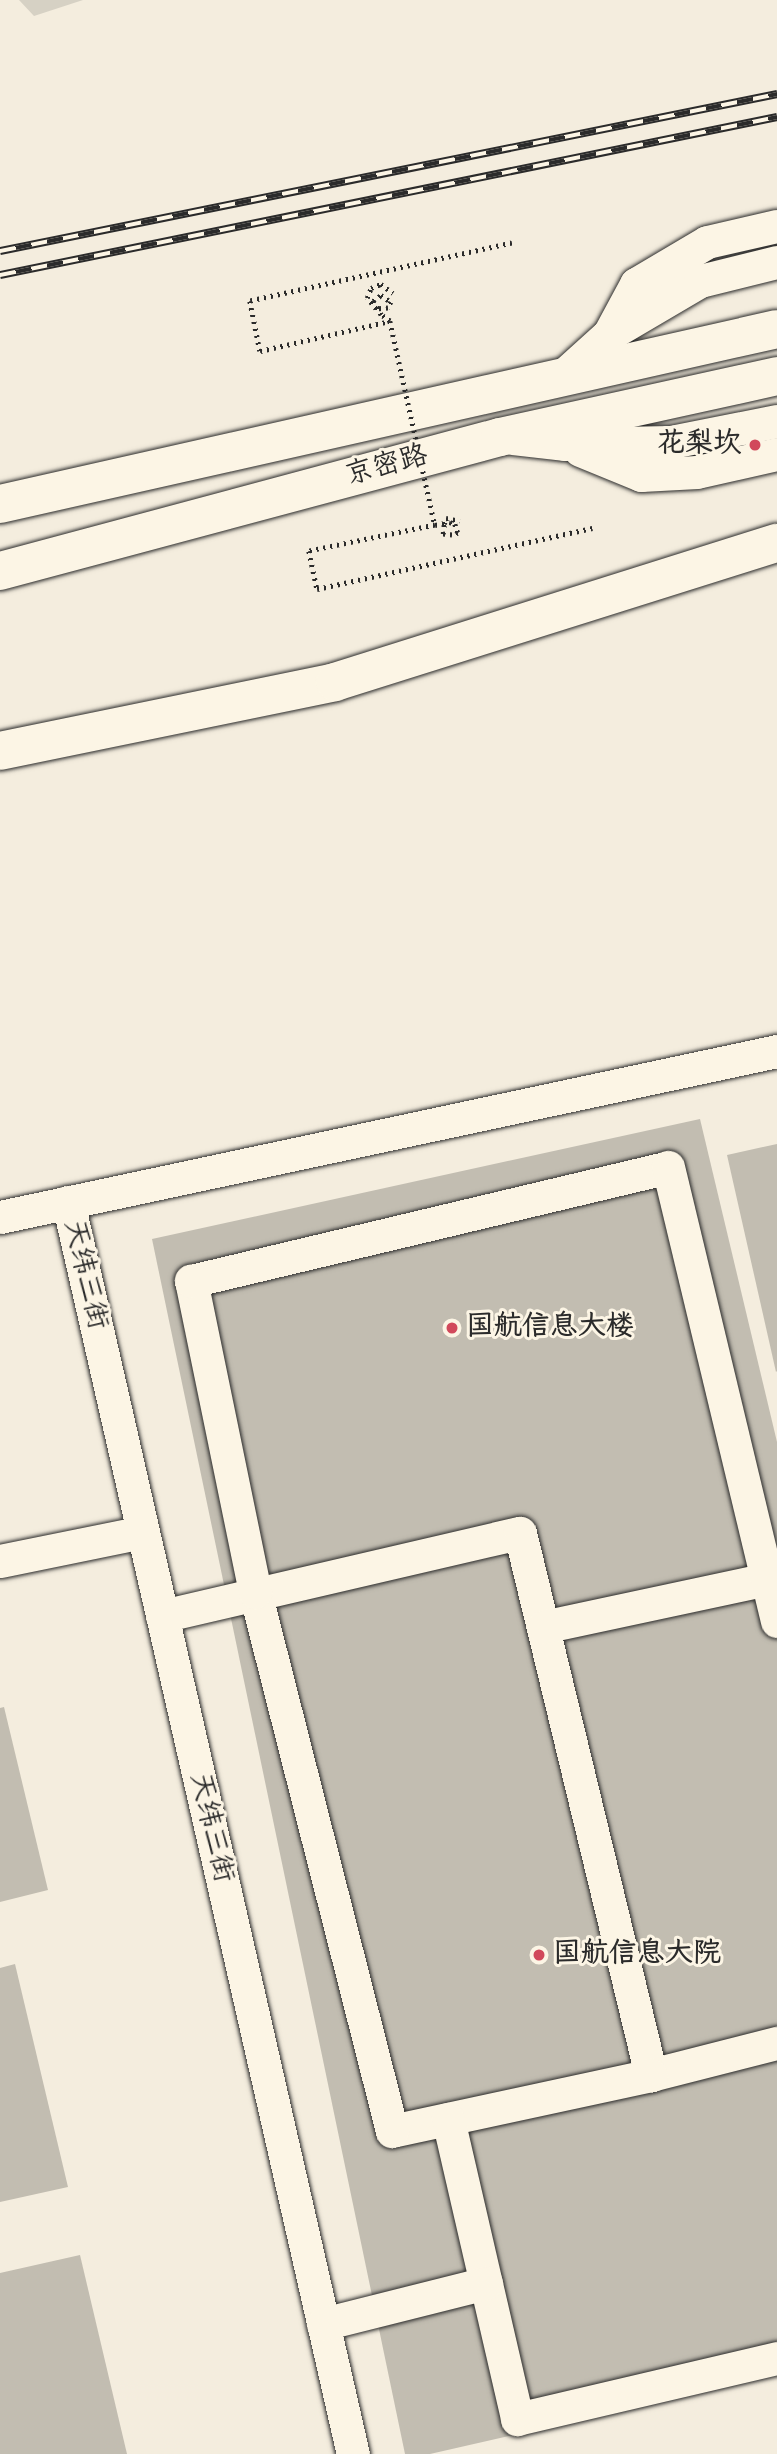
<!DOCTYPE html>
<html>
<head>
<meta charset="utf-8">
<style>
  body { margin:0 }
  #map { position:relative; width:777px; height:2454px; overflow:hidden; background:#f4edde; font-family:"Indie Flower","LXGW WenKai TC",sans-serif }
  div>[style] { position:absolute }
  .green>* { inset:0; background:#d6d1c4 }
  .building>* { inset:0; background:#c2bdb1 }
  .path>* { height:4.5px; margin-top:-2.25px; transform-origin:0; background:repeating-linear-gradient(90deg,#2b2b2b 0 2px,transparent 0 7px) }
  .roads { filter:drop-shadow(0 0 2px #2b2b2b) drop-shadow(0 0 2px #2b2b2b) }
  .minor>* { height:33px; margin:-16.5px; padding:0 16.5px; transform-origin:16.5px; border-radius:16.5px; background:#fcf5e5 }
  .major>* { height:38px; margin:-19px; padding:0 19px; transform-origin:19px; border-radius:19px; background:#fcf5e5 }
  .highway>* { height:38px; margin:-19px; padding:0 19px; transform-origin:19px; border-radius:19px; background:#fcf5e5 }
  .rail>* { height:8px; margin-top:-4px; transform-origin:0; background:repeating-linear-gradient(90deg,#fcf5e5 0 16px,#2b2b2b 0 32px); box-sizing:border-box; border-block:2px solid #2b2b2b }
  .path-bridge>* { height:4.5px; margin-top:-2.25px; transform-origin:0; background:repeating-linear-gradient(90deg,#2b2b2b 0 2px,transparent 0 7px) }
  .dots>* { width:19px; height:19px; translate:-50% -50%; box-sizing:border-box; border:4px solid #fcf5e5; border-radius:50% }
  span { translate:-50% -50%; white-space:nowrap; text-align:center; line-height:1.15; -webkit-text-stroke:6px #fcf5e5; paint-order:stroke }
  .poi-label { font-size:28px; color:#2b2b2b; font-weight:700 }
  .right { translate:-100% -50%; text-align:right }
  .left { translate:0 -50%; text-align:left }
  .street-label { font-size:28px; color:#2b2b2b }
</style>
</head>
<body>
<div id="map">
  <div class="green">
    <div style="clip-path:polygon(19px 0,83px 0,34px 16px)"></div>
  </div>
  <div class="building">
    <div style="clip-path:polygon(700px 1119px,777px 1442px,777px 2375px,430px 2454px,405px 2454px,152px 1239px)"></div>
    <div style="clip-path:polygon(777px 1144px,777px 1371px,776px 1372px,727px 1155px)"></div>
    <div style="clip-path:polygon(4px 1707px,48px 1890px,0 1902px,0 1708px)"></div>
    <div style="clip-path:polygon(15px 1964px,68px 2187px,0 2202px,0 1968px)"></div>
    <div style="clip-path:polygon(80px 2255px,127px 2454px,0 2454px,0 2273px)"></div>
  </div>
  <div class="path">
    <div style="left:390px;top:321px;width:11px;rotate:-146deg"></div>
    <div style="left:381px;top:315px;width:16px;rotate:-120deg"></div>
    <div style="left:373px;top:301px;width:10px;rotate:-37deg"></div>
    <div style="left:381px;top:295px;width:12px;rotate:35deg"></div>
    <div style="left:391px;top:302px;width:7px;rotate:117deg"></div>
    <div style="left:388px;top:308px;width:12px;rotate:175deg"></div>
    <div style="left:376px;top:309px;width:14px;rotate:-129deg"></div>
    <div style="left:367px;top:298px;width:11px;rotate:-68deg"></div>
    <div style="left:371px;top:288px;width:11px;rotate:-22deg"></div>
    <div style="left:381px;top:284px;width:15px;rotate:37deg"></div>
    <div style="left:435px;top:525px;width:15px;rotate:-11deg"></div>
    <div style="left:450px;top:522px;width:5px;rotate:22deg"></div>
    <div style="left:455px;top:524px;width:9px;rotate:72deg"></div>
    <div style="left:458px;top:533px;width:6px;rotate:162deg"></div>
    <div style="left:452px;top:535px;width:9px;rotate:-174deg"></div>
    <div style="left:443px;top:534px;width:10px;rotate:-84deg"></div>
    <div style="left:444px;top:524px;width:6px;rotate:-72deg"></div>
    <div style="left:446px;top:518px;width:14px;rotate:12deg"></div>
  </div>
  <div class="roads">
    <div class="minor">
      <div style="left:609px;top:334px;width:57px;rotate:-61.6deg"></div>
      <div style="left:636px;top:284px;width:82px;rotate:-30.6deg"></div>
      <div style="left:707px;top:242px;width:72px;rotate:-12.9deg"></div>
      <div style="left:566px;top:373px;width:57px;rotate:-42.1deg"></div>
      <div style="left:608px;top:335px;width:107px;rotate:-30.4deg"></div>
      <div style="left:700px;top:281px;width:79px;rotate:-13.9deg"></div>
      <div style="left:513px;top:438px;width:51px;rotate:6.7deg"></div>
      <div style="left:564px;top:444px;width:107px;rotate:-1.1deg"></div>
      <div style="left:671px;top:442px;width:108px;rotate:-11.2deg"></div>
      <div style="left:580px;top:450px;width:66px;rotate:22.3deg"></div>
      <div style="left:641px;top:475px;width:56px;rotate:-3.1deg"></div>
      <div style="left:697px;top:472px;width:82px;rotate:-12.7deg"></div>
      <div style="left:68px;top:1202px;width:1284px;rotate:77.18deg"></div>
      <div style="left:0;top:1217px;width:795px;rotate:-12.06deg"></div>
      <div style="left:0;top:1561px;width:145px;rotate:-11.5deg"></div>
      <div style="left:162px;top:1616px;width:367px;rotate:-13.1deg"></div>
      <div style="left:520px;top:1533px;width:558px;rotate:76.41deg"></div>
      <div style="left:651px;top:2075px;width:130px;rotate:-14.3deg"></div>
      <div style="left:543px;top:1627px;width:229px;rotate:-12.1deg"></div>
      <div style="left:651px;top:2075px;width:265px;rotate:167.8deg"></div>
      <div style="left:392px;top:2131px;width:556px;rotate:-104.26deg"></div>
      <div style="left:255px;top:1592px;width:318px;rotate:-101.6deg"></div>
      <div style="left:191px;top:1281px;width:490px;rotate:-13.4deg"></div>
      <div style="left:668px;top:1167px;width:467px;rotate:76.5deg"></div>
      <div style="left:448px;top:2119px;width:308px;rotate:77deg"></div>
      <div style="left:517px;top:2419px;width:267px;rotate:-13.2deg"></div>
      <div style="left:323px;top:2324px;width:168px;rotate:-14.1deg"></div>
    </div>
    <div class="major">
      <div style="left:0;top:504px;width:796px;rotate:-12.69deg"></div>
      <div style="left:0;top:571px;width:518px;rotate:-15deg"></div>
      <div style="left:500px;top:437px;width:284px;rotate:-12.4deg"></div>
    </div>
    <div class="highway">
      <div style="left:0;top:751px;width:342px;rotate:-11.6deg"></div>
      <div style="left:335px;top:682px;width:463px;rotate:-17.5deg"></div>
    </div>
  </div>
  <div class="rail">
    <div style="left:0;top:251px;width:793px;rotate:-11.42deg"></div>
    <div style="left:0;top:275px;width:793px;rotate:-11.49deg"></div>
  </div>
  <div class="path-bridge">
    <div style="left:512px;top:243px;width:268px;rotate:167.5deg"></div>
    <div style="left:250px;top:301px;width:51px;rotate:78.7deg"></div>
    <div style="left:260px;top:351px;width:133px;rotate:-13deg"></div>
    <div style="left:390px;top:321px;width:209px;rotate:77.6deg"></div>
    <div style="left:435px;top:525px;width:129px;rotate:168.3deg"></div>
    <div style="left:309px;top:551px;width:39px;rotate:78deg"></div>
    <div style="left:317px;top:589px;width:282px;rotate:-12.5deg"></div>
  </div>
  <div class="dots">
    <div style="left:755px;top:445px;background:#d1495b"></div>
    <div style="left:452px;top:1328px;background:#d1495b"></div>
    <div style="left:539px;top:1955px;background:#d1495b"></div>
  </div>
  <div class="poi-label">
    <span class="right" style="left:741px;top:445px">花梨坎</span>
    <span class="left" style="left:466px;top:1328px">国航信息大楼</span>
    <span class="left" style="left:553px;top:1955px">国航信息大院</span>
  </div>
  <div class="street-label">
    <span style="left:387px;top:467px;rotate:-15deg">京密路</span>
    <span style="left:84px;top:1275px;rotate:77deg">天纬三街</span>
    <span style="left:210px;top:1828px;rotate:77deg">天纬三街</span>
  </div>
</div>
</body>
</html>
